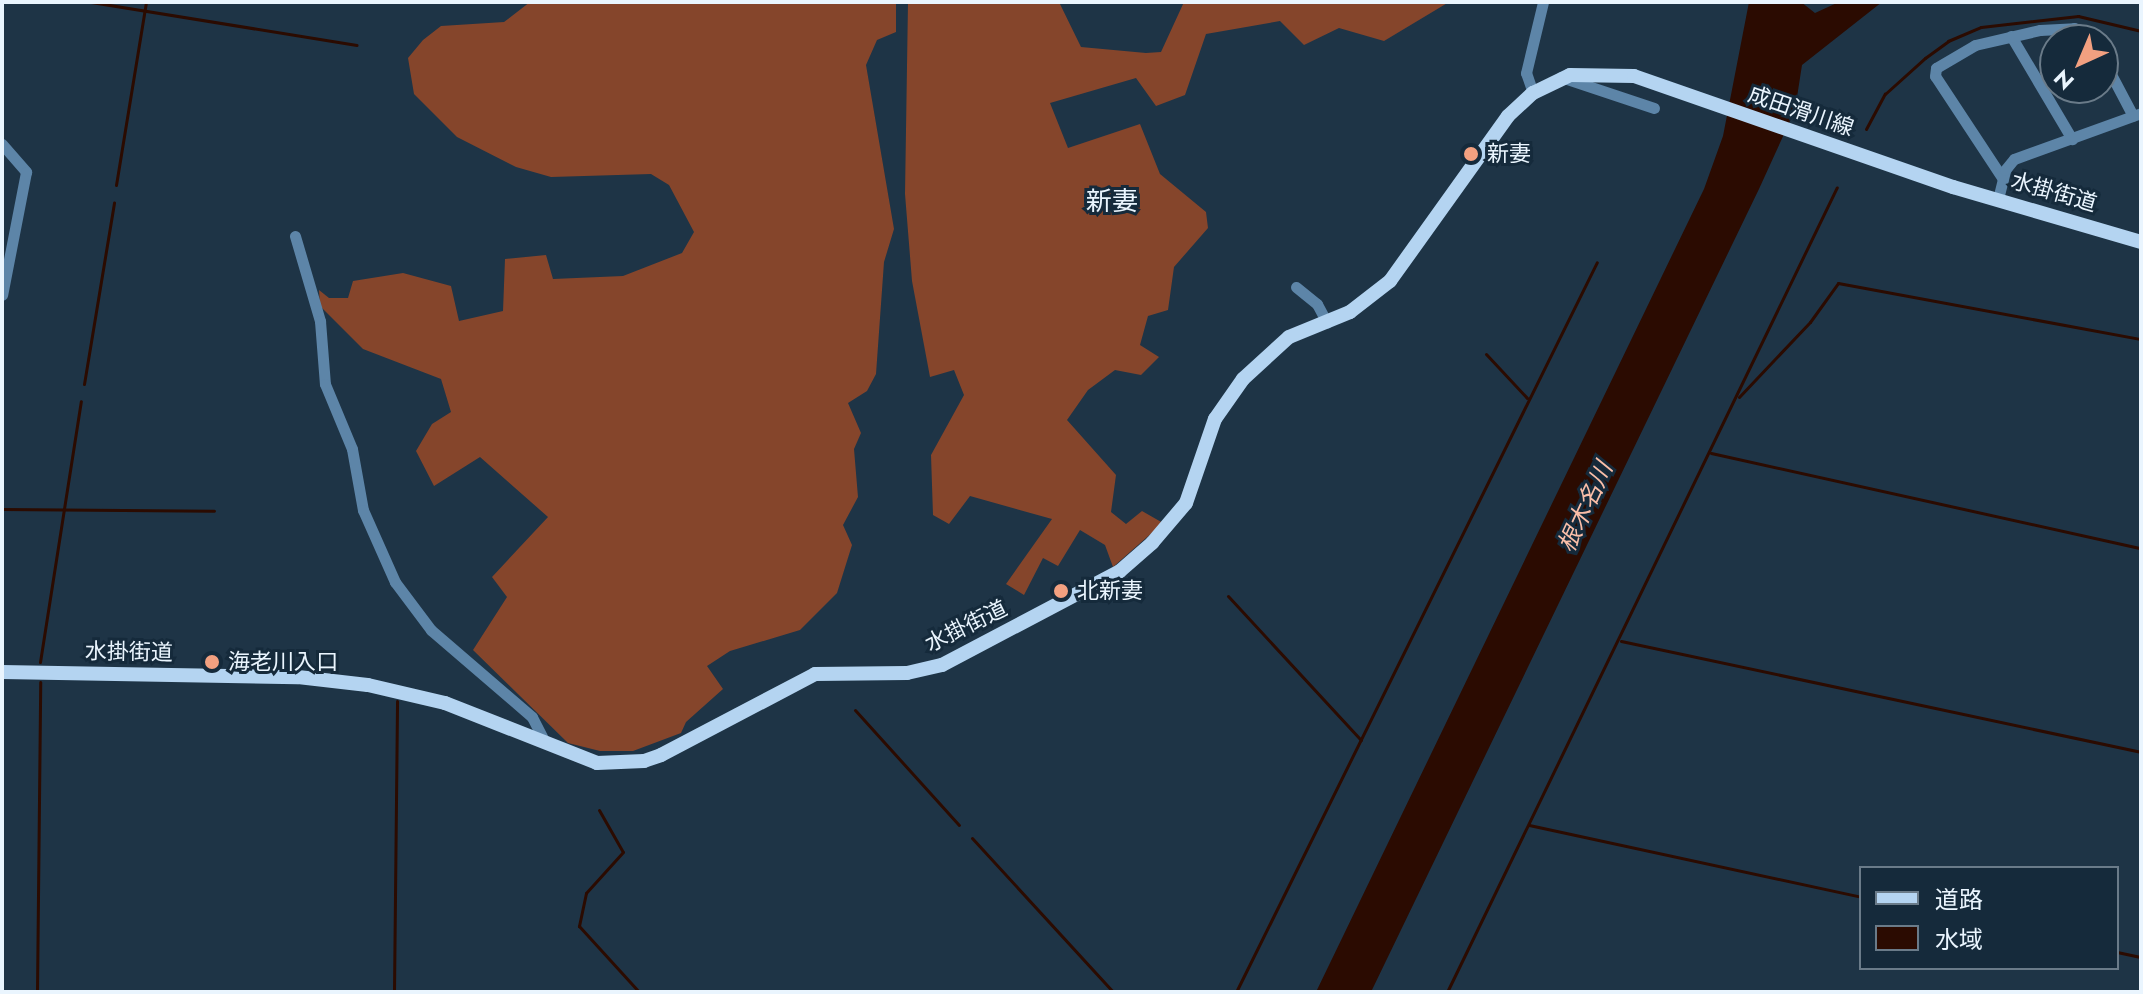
<!DOCTYPE html>
<html>
<head>
<meta charset="utf-8">
<style>
  body { margin:0 }
  #map { position:relative; width:2143px; height:994px; overflow:hidden; background:#1e3446; font-family:Jost,"Noto Sans JP",sans-serif }
  div>[style] { position:absolute }
  .forest>* { inset:0; background:#85452b }
  .water>* { inset:0; background:#2b0b01 }
  .stream>* { height:3px; margin:-1.5px; padding:0 1.5px; transform-origin:1.5px; border-radius:1.5px; background:#2b0b01 }
  .minor>* { height:11px; margin:-5.5px; padding:0 5.5px; transform-origin:5.5px; border-radius:5.5px; background:#5d85a8 }
  .major>* { height:14px; margin:-7px; padding:0 7px; transform-origin:7px; border-radius:7px; background:#b4d4f1 }
  .dots>* { width:22px; height:22px; translate:-50% -50%; box-sizing:border-box; border:4px solid #152a3b; border-radius:50% }
  span { translate:-50% -50%; white-space:nowrap; text-align:center; line-height:1.15; -webkit-text-stroke:6px #152a3b; paint-order:stroke }
  .street-label { font-size:22px; color:#eaf5fe }
  .poi-label { font-size:22px; color:#eaf5fe }
  .left { translate:0 -50%; text-align:left }
  .water-label { font-size:24px; color:#fabea8; font-style:italic }
  .quarter-label { font-size:26px; color:#eaf5fe }
  .frame { position:absolute; inset:0; border:4px solid #eaf5fe; pointer-events:none }
  .legend { position:absolute; left:1859px; top:866px; width:260px; height:104px; box-sizing:border-box; background:#152a3b; border:2px solid #6a7b89; margin:0; padding:10px 14px; list-style:none; font-size:24px; color:#eaf5fe }
  .legend li { display:flex; align-items:center; gap:16px; height:40px }
  .legend b { width:40px; border:2px solid #6a7b89 }
  .north { position:absolute; left:2039px; top:24px; width:80px; height:80px; box-sizing:border-box; background:#152a3b; border:2px solid #6a7b89; border-radius:50%; rotate:224deg; font-size:22px; font-weight:700; line-height:32px; text-align:center; color:#eaf5fe }
  .north::after { content:''; display:block; margin:auto; width:28px; height:36px; background:#f2a080; clip-path:polygon(50% 0,100% 100%,50% 72%,0 100%) }
</style>
</head>
<body>
<div id="map">
  <div class="forest">
    <div style="clip-path:polygon(530px 2px,896px 2px,896px 32px,877px 40px,866px 65px,894px 229px,884px 262px,876px 374px,867px 391px,848px 403px,861px 433px,854px 449px,858px 497px,843px 525px,852px 545px,837px 593px,800px 630px,730px 651px,707px 666px,723px 689px,686px 722px,681px 733px,633px 751px,600px 751px,568px 743px,473px 650px,507px 597px,492px 577px,548px 517px,480px 457px,434px 486px,416px 451px,432px 424px,451px 412px,441px 379px,363px 349px,320px 306px,319px 290px,329px 298px,348px 298px,353px 281px,403px 273px,451px 286px,459px 321px,503px 311px,505px 259px,546px 255px,553px 279px,623px 276px,682px 253px,694px 232px,669px 185px,651px 174px,551px 177px,516px 167px,457px 137px,414px 94px,408px 58px,423px 40px,441px 26px,504px 22px)"></div>
    <div style="clip-path:polygon(908px 2px,1059px 2px,1081px 47px,1146px 53px,1161px 52px,1184px 2px,1449px 2px,1384px 41px,1339px 28px,1304px 45px,1280px 21px,1206px 34px,1185px 95px,1156px 106px,1136px 78px,1050px 103px,1068px 148px,1140px 124px,1160px 174px,1206px 212px,1208px 228px,1174px 267px,1168px 310px,1148px 316px,1140px 345px,1159px 357px,1141px 375px,1115px 370px,1088px 390px,1067px 420px,1116px 475px,1111px 512px,1126px 524px,1142px 511px,1163px 523px,1113px 567px,1105px 545px,1080px 530px,1058px 566px,1043px 558px,1024px 595px,1006px 584px,1052px 519px,970px 496px,949px 524px,933px 515px,931px 455px,964px 395px,954px 370px,930px 377px,912px 281px,905px 194px)"></div>
  </div>
  <div class="water">
    <div style="clip-path:polygon(1749px 2px,1801px 2px,1815px 13px,1839px 2px,1882px 2px,1802px 65px,1795px 110px,1759px 189px,1371px 992px,1316px 992px,1704px 189px,1723px 136px)"></div>
  </div>
  <div class="stream">
    <div style="left:91px;top:2px;width:269px;rotate:9.2deg"></div>
    <div style="left:1866px;top:129px;width:40px;rotate:-62deg"></div>
    <div style="left:1885px;top:94px;width:54px;rotate:-42deg"></div>
    <div style="left:1925px;top:58px;width:29px;rotate:-36deg"></div>
    <div style="left:1948px;top:41px;width:36px;rotate:-23deg"></div>
    <div style="left:1981px;top:27px;width:98px;rotate:-6.5deg"></div>
    <div style="left:2078px;top:16px;width:65px;rotate:13.4deg"></div>
    <div style="left:116px;top:185px;width:185px;rotate:-80.7deg"></div>
    <div style="left:1486px;top:354px;width:60px;rotate:47deg"></div>
    <div style="left:84px;top:384px;width:184px;rotate:-80.6deg"></div>
    <div style="left:1739px;top:397px;width:103px;rotate:-46.6deg"></div>
    <div style="left:1810px;top:322px;width:48px;rotate:-54.3deg"></div>
    <div style="left:1838px;top:283px;width:308px;rotate:10.5deg"></div>
    <div style="left:1711px;top:453px;width:440px;rotate:12.5deg"></div>
    <div style="left:2px;top:509px;width:212px;rotate:0.5deg"></div>
    <div style="left:1228px;top:596px;width:196px;rotate:47.3deg"></div>
    <div style="left:1621px;top:641px;width:532px;rotate:12.05deg"></div>
    <div style="left:40px;top:662px;width:264px;rotate:-81.1deg"></div>
    <div style="left:855px;top:710px;width:155px;rotate:47.9deg"></div>
    <div style="left:599px;top:810px;width:48px;rotate:60.3deg"></div>
    <div style="left:623px;top:852px;width:55px;rotate:132.1deg"></div>
    <div style="left:586px;top:893px;width:34px;rotate:102deg"></div>
    <div style="left:579px;top:926px;width:89px;rotate:47.7deg"></div>
    <div style="left:1529px;top:825px;width:340px;rotate:12.2deg"></div>
    <div style="left:972px;top:838px;width:209px;rotate:47.5deg"></div>
    <div style="left:2117px;top:952px;width:25px;rotate:12deg"></div>
    <div style="left:37px;top:992px;width:310px;rotate:-89.4deg"></div>
    <div style="left:394px;top:992px;width:291px;rotate:-89.4deg"></div>
    <div style="left:1236px;top:992px;width:814px;rotate:-63.69deg"></div>
    <div style="left:1447px;top:992px;width:894px;rotate:-64.15deg"></div>
  </div>
  <div class="minor">
    <div style="left:2011px;top:36px;width:120px;rotate:59.4deg"></div>
    <div style="left:2103px;top:59px;width:64px;rotate:62.2deg"></div>
    <div style="left:1561px;top:77px;width:98px;rotate:18.4deg"></div>
    <div style="left:1533px;top:93px;width:21px;rotate:-109deg"></div>
    <div style="left:1526px;top:73px;width:73px;rotate:-76.5deg"></div>
    <div style="left:2px;top:144px;width:37px;rotate:49deg"></div>
    <div style="left:26px;top:172px;width:125px;rotate:101deg"></div>
    <div style="left:2003px;top:179px;width:123px;rotate:-123.4deg"></div>
    <div style="left:1935px;top:76px;width:8px;rotate:-83deg"></div>
    <div style="left:1936px;top:68px;width:45px;rotate:-30.5deg"></div>
    <div style="left:1975px;top:45px;width:67px;rotate:-13deg"></div>
    <div style="left:2040px;top:30px;width:34px;rotate:-3deg"></div>
    <div style="left:2074px;top:28px;width:15px;rotate:16deg"></div>
    <div style="left:2088px;top:32px;width:9px;rotate:58deg"></div>
    <div style="left:1998px;top:199px;width:30px;rotate:-76deg"></div>
    <div style="left:2005px;top:170px;width:14px;rotate:-51deg"></div>
    <div style="left:2014px;top:159px;width:135px;rotate:-19.9deg"></div>
    <div style="left:295px;top:236px;width:89px;rotate:73.6deg"></div>
    <div style="left:320px;top:321px;width:63px;rotate:85.5deg"></div>
    <div style="left:325px;top:384px;width:70px;rotate:67.4deg"></div>
    <div style="left:352px;top:449px;width:62px;rotate:79.8deg"></div>
    <div style="left:363px;top:510px;width:79px;rotate:66deg"></div>
    <div style="left:395px;top:582px;width:60px;rotate:53.1deg"></div>
    <div style="left:431px;top:630px;width:133px;rotate:40.7deg"></div>
    <div style="left:532px;top:717px;width:29px;rotate:63deg"></div>
    <div style="left:1296px;top:287px;width:27px;rotate:39deg"></div>
    <div style="left:1317px;top:304px;width:21px;rotate:62deg"></div>
  </div>
  <div class="major">
    <div style="left:2px;top:672px;width:296px;rotate:1deg"></div>
    <div style="left:298px;top:677px;width:70px;rotate:6.5deg"></div>
    <div style="left:368px;top:685px;width:79px;rotate:13.2deg"></div>
    <div style="left:445px;top:703px;width:163px;rotate:21.5deg"></div>
    <div style="left:597px;top:763px;width:47px;rotate:-2.4deg"></div>
    <div style="left:644px;top:761px;width:18px;rotate:-19deg"></div>
    <div style="left:661px;top:755px;width:174px;rotate:-27.7deg"></div>
    <div style="left:815px;top:674px;width:92px;rotate:-0.6deg"></div>
    <div style="left:907px;top:673px;width:36px;rotate:-13deg"></div>
    <div style="left:942px;top:665px;width:201px;rotate:-27.8deg"></div>
    <div style="left:1120px;top:571px;width:43px;rotate:-41.2deg"></div>
    <div style="left:1152px;top:543px;width:52px;rotate:-49.6deg"></div>
    <div style="left:1186px;top:503px;width:89px;rotate:-71deg"></div>
    <div style="left:1215px;top:419px;width:49px;rotate:-55deg"></div>
    <div style="left:1243px;top:379px;width:62px;rotate:-42.4deg"></div>
    <div style="left:1289px;top:337px;width:66px;rotate:-22.3deg"></div>
    <div style="left:1350px;top:312px;width:51px;rotate:-37.8deg"></div>
    <div style="left:1390px;top:281px;width:203px;rotate:-54.4deg"></div>
    <div style="left:1508px;top:116px;width:34px;rotate:-43deg"></div>
    <div style="left:1533px;top:93px;width:41px;rotate:-25.9deg"></div>
    <div style="left:1570px;top:75px;width:64px;rotate:0.9deg"></div>
    <div style="left:1634px;top:76px;width:338px;rotate:19.2deg"></div>
    <div style="left:1953px;top:187px;width:196px;rotate:16.3deg"></div>
  </div>
  <div class="dots">
    <div style="left:1471px;top:154px;background:#f2a080"></div>
    <div style="left:1061px;top:591px;background:#f2a080"></div>
    <div style="left:212px;top:662px;background:#f2a080"></div>
  </div>
  <div class="street-label">
    <span style="left:1801px;top:111px;rotate:19deg">成田滑川線</span>
    <span style="left:2054px;top:192px;rotate:16deg">水掛街道</span>
    <span style="left:966px;top:626px;rotate:-26deg">水掛街道</span>
    <span style="left:129px;top:652px;rotate:1deg">水掛街道</span>
  </div>
  <div class="poi-label">
    <span class="left" style="left:1487px;top:154px">新妻</span>
    <span class="left" style="left:1077px;top:591px">北新妻</span>
    <span class="left" style="left:228px;top:662px">海老川入口</span>
  </div>
  <div class="water-label">
    <span style="left:1585px;top:507px;rotate:-65deg">根木名川</span>
  </div>
  <div class="quarter-label">
    <span style="left:1112px;top:202px">新妻</span>
  </div>
  <div class="frame"></div>
  <ul class="legend">
  <li><b style="height:10px;background:#b4d4f1"></b>道路</li>
  <li><b style="height:22px;background:#2b0b01"></b>水域</li>
  </ul>
  <div class="north">N</div>
</div>
</body>
</html>
